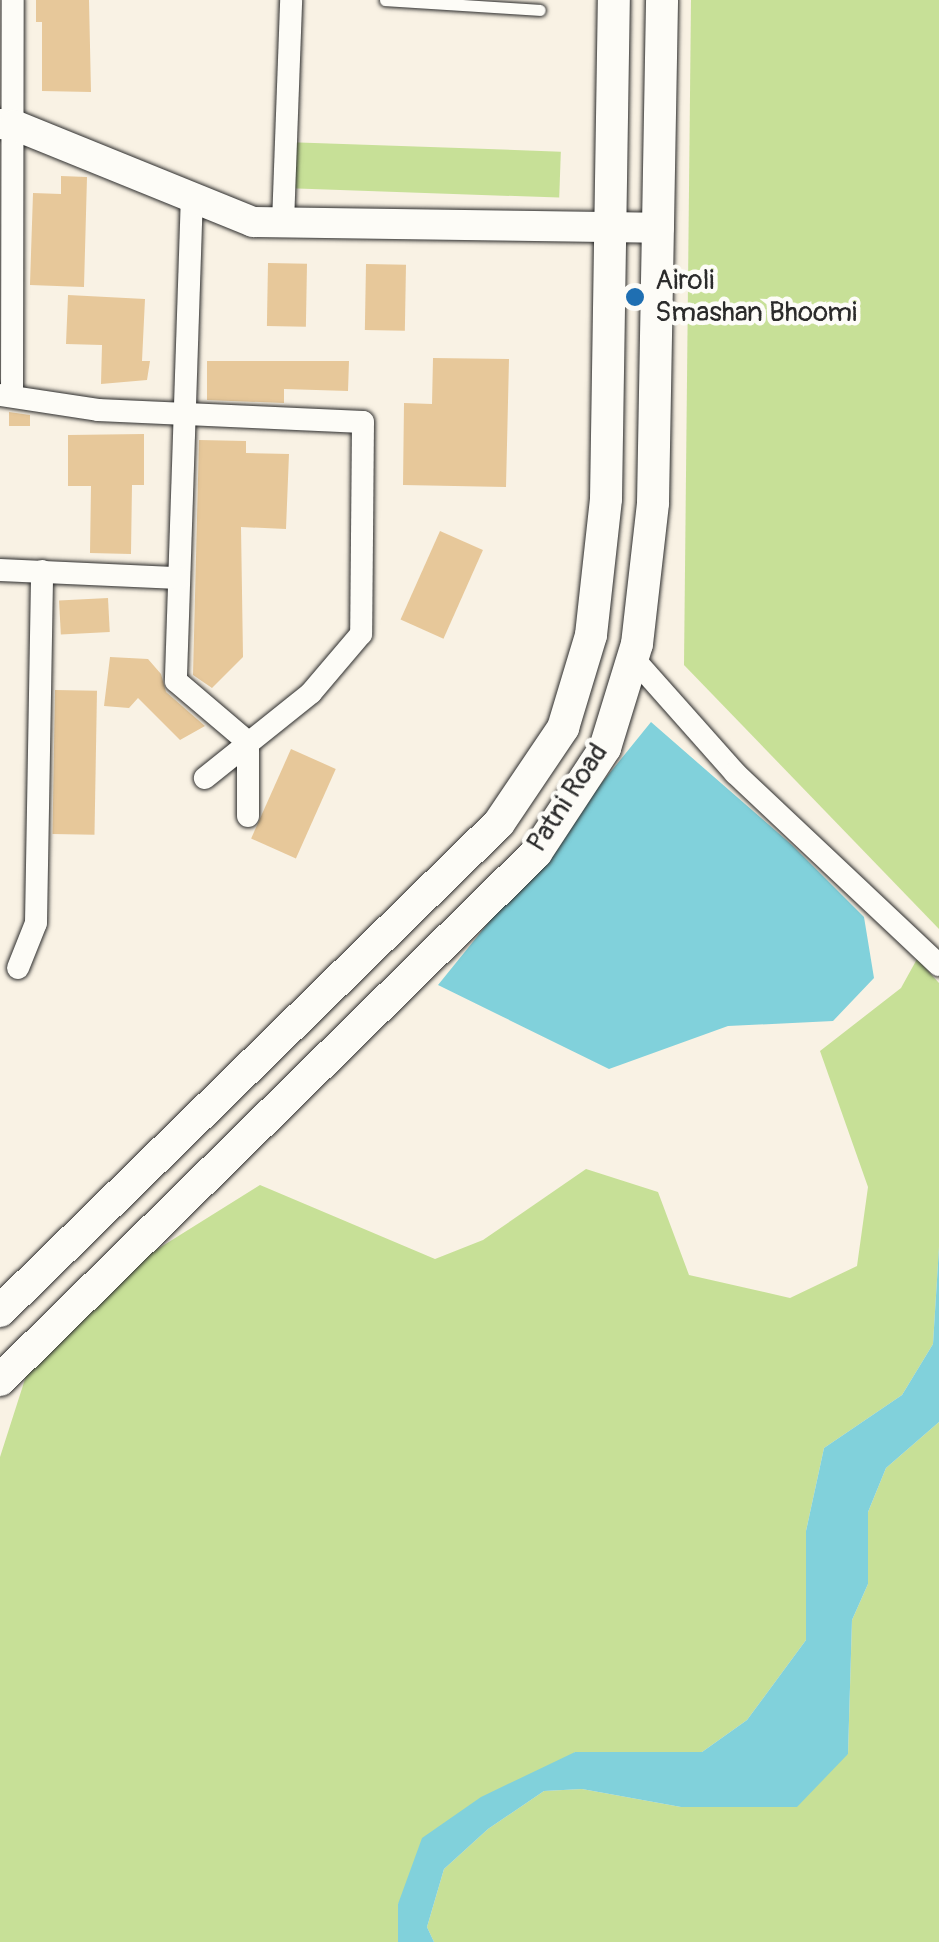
<!DOCTYPE html>
<html>
<head>
<meta charset="utf-8">
<style>
  body { margin:0 }
  #map { position:relative; width:939px; height:1942px; overflow:hidden; background:#f9f2e4; font-family:Pangolin,sans-serif }
  div>[style] { position:absolute }
  .green>* { inset:0; background:#c7e097; transform-origin:0 0 }
  .water>* { inset:0; background:#81d1db }
  .building>* { inset:0; background:#e7c89a; transform-origin:0 0 }
  .roads { filter:drop-shadow(0 0 2px #2b2b2b) drop-shadow(0 0 2px #2b2b2b) }
  .service>* { height:11px; margin:-5.5px; padding:0 5.5px; transform-origin:5.5px; border-radius:5.5px; background:#fdfcf7 }
  .minor>* { height:22px; margin:-11px; padding:0 11px; transform-origin:11px; border-radius:11px; background:#fdfcf7 }
  .tertiary>* { height:30px; margin:-15px; padding:0 15px; transform-origin:15px; border-radius:15px; background:#fdfcf7 }
  .secondary>* { height:32px; margin:-16px; padding:0 16px; transform-origin:16px; border-radius:16px; background:#fdfcf7 }
  .dots>* { width:28px; height:28px; translate:-50% -50%; box-sizing:border-box; border:5px solid #fdfcf7; border-radius:50% }
  span { translate:-50% -50%; white-space:nowrap; text-align:center; line-height:1.15; -webkit-text-stroke:9px #fdfcf7; paint-order:stroke }
  .poi-label { font-size:28px; color:#2b2b2b }
  .left { translate:0 -50%; text-align:left }
  .street-label { font-size:28px; color:#2b2b2b }
</style>
</head>
<body>
<div id="map">
  <div class="green">
    <div style="clip-path:polygon(691px 0,939px 0,939px 929px,684px 665px)"></div>
    <div style="left:285px;top:142px;width:276px;height:46px;rotate:2deg"></div>
    <div style="clip-path:polygon(917px 959px,939px 983px,939px 1247px,933px 1344px,902px 1395px,824px 1448px,806px 1531px,806px 1640px,747px 1720px,702px 1752px,575px 1752px,398px 1904px,398px 1942px,0 1942px,0 1457px,44px 1320px,260px 1185px,435px 1259px,483px 1240px,586px 1169px,658px 1192px,689px 1275px,790px 1298px,857px 1266px,868px 1187px,820px 1051px,901px 988px)"></div>
    <div style="clip-path:polygon(939px 1422px,939px 1942px,434px 1942px,427px 1927px,444px 1869px,488px 1829px,544px 1791px,582px 1789px,681px 1807px,848px 1754px,852px 1620px,868px 1584px,868px 1512px,886px 1468px)"></div>
  </div>
  <div class="water">
    <div style="clip-path:polygon(651px 722px,792px 845px,864px 917px,874px 978px,833px 1021px,728px 1026px,609px 1069px,438px 985px)"></div>
    <div style="clip-path:polygon(939px 1247px,939px 1422px,886px 1468px,868px 1512px,868px 1584px,852px 1620px,848px 1754px,797px 1807px,681px 1807px,582px 1789px,544px 1791px,488px 1829px,444px 1869px,427px 1927px,434px 1942px,398px 1942px,398px 1904px,422px 1838px,481px 1797px,575px 1752px,702px 1752px,747px 1720px,806px 1640px,806px 1531px,824px 1448px,902px 1395px,933px 1344px)"></div>
  </div>
  <div class="building">
    <div style="clip-path:polygon(36px 0,89px 0,91px 92px,42px 91px,42px 22px,36px 22px)"></div>
    <div style="clip-path:polygon(61px 176px,87px 177px,84px 287px,30px 285px,33px 193px,61px 194px)"></div>
    <div style="left:268px;top:263px;width:39px;height:63px;rotate:1deg"></div>
    <div style="left:366px;top:264px;width:40px;height:66px;rotate:1deg"></div>
    <div style="clip-path:polygon(68px 295px,145px 299px,142px 361px,150px 361px,147px 380px,101px 384px,102px 345px,66px 344px)"></div>
    <div style="clip-path:polygon(433px 358px,509px 359px,506px 487px,403px 485px,404px 403px,432px 404px)"></div>
    <div style="clip-path:polygon(207px 361px,349px 361px,348px 391px,284px 389px,284px 403px,207px 400px)"></div>
    <div style="clip-path:polygon(9px 412px,30px 415px,30px 426px,9px 426px)"></div>
    <div style="clip-path:polygon(144px 434px,144px 485px,132px 485px,131px 554px,90px 553px,91px 486px,68px 486px,68px 435px)"></div>
    <div style="clip-path:polygon(199px 440px,246px 441px,246px 453px,289px 454px,286px 529px,241px 527px,243px 657px,212px 688px,193px 675px)"></div>
    <div style="left:440px;top:531px;width:47px;height:97px;rotate:24deg"></div>
    <div style="left:108px;top:598px;width:34px;height:49px;rotate:87deg"></div>
    <div style="clip-path:polygon(110px 657px,148px 659px,161px 674px,166px 692px,205px 726px,180px 740px,138px 698px,129px 708px,104px 706px)"></div>
    <div style="left:55px;top:690px;width:42px;height:144px;rotate:1deg"></div>
    <div style="left:291px;top:749px;width:49px;height:98px;rotate:24deg"></div>
  </div>
  <div class="roads">
    <div class="service">
      <div style="left:385px;top:0;width:155px;rotate:3.7deg"></div>
    </div>
    <div class="minor">
      <div style="left:192px;top:194px;width:487px;rotate:91.9deg"></div>
      <div style="left:176px;top:681px;width:94px;rotate:40.3deg"></div>
      <div style="left:248px;top:742px;width:74px;rotate:90deg"></div>
      <div style="left:283px;top:223px;width:223px;rotate:-87.9deg"></div>
      <div style="left:0;top:395px;width:99px;rotate:8.7deg"></div>
      <div style="left:98px;top:410px;width:265px;rotate:2.6deg"></div>
      <div style="left:363px;top:422px;width:212px;rotate:90.5deg"></div>
      <div style="left:361px;top:634px;width:77px;rotate:130.3deg"></div>
      <div style="left:311px;top:693px;width:136px;rotate:141.3deg"></div>
      <div style="left:12px;top:396px;width:396px;rotate:-89.9deg"></div>
      <div style="left:0;top:570px;width:179px;rotate:2.6deg"></div>
      <div style="left:633px;top:658px;width:154px;rotate:48.4deg"></div>
      <div style="left:735px;top:773px;width:280px;rotate:43.3deg"></div>
      <div style="left:18px;top:968px;width:48px;rotate:-68.2deg"></div>
      <div style="left:36px;top:923px;width:352px;rotate:-89deg"></div>
    </div>
    <div class="tertiary">
      <div style="left:0;top:124px;width:14px;rotate:4deg"></div>
      <div style="left:14px;top:125px;width:258px;rotate:22.1deg"></div>
      <div style="left:253px;top:222px;width:406px;rotate:0.8deg"></div>
    </div>
    <div class="secondary">
      <div style="left:0;top:1311px;width:698px;rotate:-44.36deg"></div>
      <div style="left:499px;top:823px;width:115px;rotate:-56deg"></div>
      <div style="left:563px;top:728px;width:97px;rotate:-73.2deg"></div>
      <div style="left:591px;top:635px;width:137px;rotate:-83.7deg"></div>
      <div style="left:606px;top:499px;width:499px;rotate:-89.1deg"></div>
      <div style="left:0;top:1380px;width:752px;rotate:-44.51deg"></div>
      <div style="left:536px;top:853px;width:126px;rotate:-56.7deg"></div>
      <div style="left:605px;top:748px;width:109px;rotate:-72.9deg"></div>
      <div style="left:637px;top:644px;width:142px;rotate:-83.5deg"></div>
      <div style="left:653px;top:503px;width:503px;rotate:-88.97deg"></div>
    </div>
  </div>
  <div class="dots">
    <div style="left:635px;top:297px;background:#1f6fb2"></div>
  </div>
  <div class="poi-label">
    <span class="left" style="left:655px;top:297px">Airoli<br>Smashan Bhoomi</span>
  </div>
  <div class="street-label">
    <span style="left:568px;top:798px;rotate:-57deg">Patni Road</span>
  </div>
</div>
</body>
</html>
